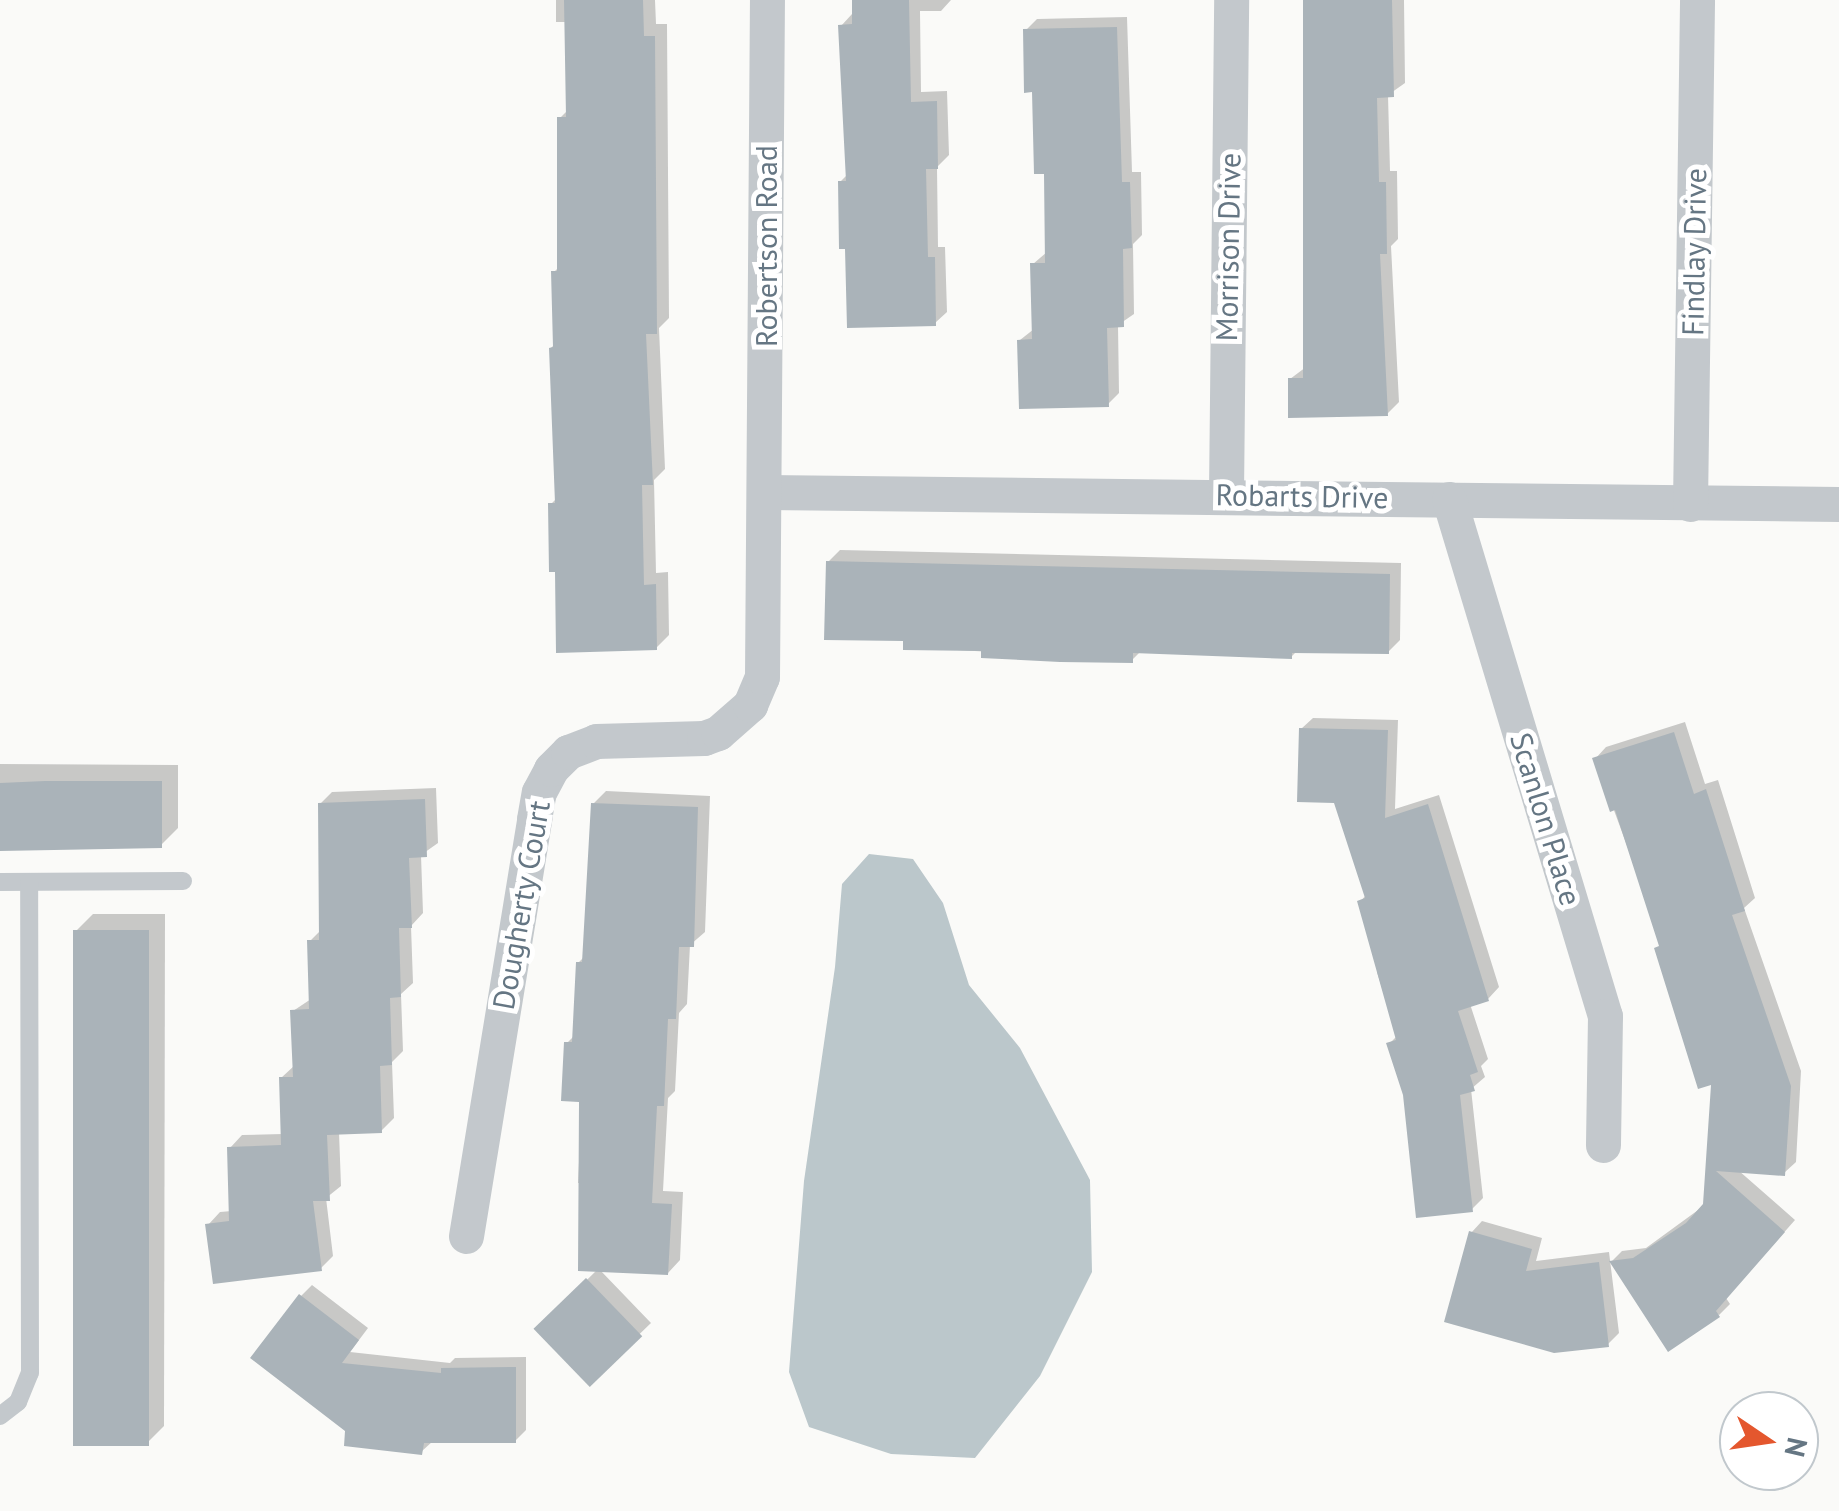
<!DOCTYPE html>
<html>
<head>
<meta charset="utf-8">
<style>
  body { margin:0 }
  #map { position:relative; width:1839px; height:1511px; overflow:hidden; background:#fafaf8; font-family:"PT Sans",sans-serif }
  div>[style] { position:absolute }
  .water>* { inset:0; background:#bbc7cb }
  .shadow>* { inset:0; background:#0003 }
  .building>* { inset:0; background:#aab3b9; transform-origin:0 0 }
  .service>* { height:18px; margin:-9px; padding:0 9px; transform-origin:9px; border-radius:9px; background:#c3c8cc }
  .minor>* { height:35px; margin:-17.5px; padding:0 17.5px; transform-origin:17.5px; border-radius:17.5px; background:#c3c8cc }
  span { translate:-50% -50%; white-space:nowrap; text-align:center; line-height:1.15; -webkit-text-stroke:10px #fff; paint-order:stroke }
  .street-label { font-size:30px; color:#657683 }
  .north { position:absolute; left:1719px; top:1391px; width:100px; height:100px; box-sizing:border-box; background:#fff; border:2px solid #c1c8cd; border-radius:50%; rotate:103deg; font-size:28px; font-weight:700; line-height:40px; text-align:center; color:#657683 }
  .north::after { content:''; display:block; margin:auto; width:35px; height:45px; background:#e4572e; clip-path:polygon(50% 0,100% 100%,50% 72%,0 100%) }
</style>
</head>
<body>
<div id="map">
  <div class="water">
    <div style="clip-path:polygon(869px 854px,913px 859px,943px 903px,969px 985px,1020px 1048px,1090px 1180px,1092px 1272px,1040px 1376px,975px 1458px,891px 1454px,809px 1427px,789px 1372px,804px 1181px,835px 967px,842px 884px)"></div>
  </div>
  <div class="shadow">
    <div style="clip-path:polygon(556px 0,655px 0,656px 24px,667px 24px,669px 318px,659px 328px,665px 469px,654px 480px,656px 573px,668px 572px,669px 635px,656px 648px,557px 569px,551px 504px,557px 498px,551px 348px,555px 344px,554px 272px,559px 267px,560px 118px,568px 110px,567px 22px,556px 22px)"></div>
    <div style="clip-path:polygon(855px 0,951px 0,941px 11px,920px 11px,921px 92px,947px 91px,949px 155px,937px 167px,938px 247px,945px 247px,947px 312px,935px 323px,848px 247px,840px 182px,848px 174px,841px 26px,852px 14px)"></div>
    <div style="clip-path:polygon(1304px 0,1404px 0,1405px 83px,1388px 95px,1390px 171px,1397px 171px,1398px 239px,1391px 246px,1399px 402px,1387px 414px,1290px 379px,1306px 367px)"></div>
    <div style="clip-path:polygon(1127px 17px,1132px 172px,1141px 172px,1142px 235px,1133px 244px,1134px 314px,1118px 325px,1119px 393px,1108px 404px,1020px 340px,1034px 329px,1033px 264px,1047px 252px,1046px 172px,1026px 30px,1037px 19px)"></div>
    <div style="clip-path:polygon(840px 550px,1401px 563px,1400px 640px,1388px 652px,1297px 651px,1291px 657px,1142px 650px,1132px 660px,905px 647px,906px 639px,828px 562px)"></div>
    <div style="clip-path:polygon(1313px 718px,1398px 720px,1395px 809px,1439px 795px,1499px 987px,1488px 999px,1470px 1004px,1488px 1059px,1481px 1066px,1485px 1077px,1471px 1089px,1483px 1198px,1472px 1209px,1406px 1095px,1389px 1044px,1397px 1036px,1377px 972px,1381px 967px,1360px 902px,1366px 895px,1336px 800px,1301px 729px)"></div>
    <div style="clip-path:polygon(1685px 722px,1705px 784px,1718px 780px,1755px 898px,1744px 908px,1801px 1071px,1796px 1162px,1784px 1173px,1738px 1170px,1795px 1220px,1726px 1298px,1730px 1304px,1719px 1315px,1612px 1261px,1622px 1251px,1646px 1248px,1705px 1205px,1714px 1081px,1595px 759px,1606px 747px)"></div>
    <div style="clip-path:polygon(0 764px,178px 765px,178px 828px,161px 845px,0 847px)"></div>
    <div style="clip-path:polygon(436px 788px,438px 843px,421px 855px,423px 913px,411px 926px,413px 983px,401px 994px,403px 1051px,392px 1062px,394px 1118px,381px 1131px,339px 1132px,341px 1186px,326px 1198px,333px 1256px,321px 1268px,208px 1225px,220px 1212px,232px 1211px,230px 1148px,242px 1135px,283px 1134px,281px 1078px,295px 1065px,293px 1011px,311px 999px,309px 942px,321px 930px,320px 804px,332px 792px)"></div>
    <div style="clip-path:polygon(606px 791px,710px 796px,705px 932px,690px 945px,687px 1004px,679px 1013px,675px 1091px,668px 1098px,663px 1191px,683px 1192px,680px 1260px,668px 1273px,600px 1270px,651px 1323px,589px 1383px,537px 1329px,597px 1270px,584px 1183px,578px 1183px,582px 1100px,567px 1043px,575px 1035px,578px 963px,585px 956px,593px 804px)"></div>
    <div style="clip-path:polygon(93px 914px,165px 914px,164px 1426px,147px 1443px,75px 932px)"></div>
    <div style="clip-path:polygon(1482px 1221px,1542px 1238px,1536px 1261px,1609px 1252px,1619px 1333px,1608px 1344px,1471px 1233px)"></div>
    <div style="clip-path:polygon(312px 1285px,368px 1328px,350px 1352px,450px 1363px,455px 1358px,526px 1357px,526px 1430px,515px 1441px,433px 1441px,421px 1452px,348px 1430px,301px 1296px)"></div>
  </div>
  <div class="building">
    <div style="clip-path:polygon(564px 0,643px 0,644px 36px,655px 36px,657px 334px,646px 334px,653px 485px,642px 485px,644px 585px,656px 584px,657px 650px,556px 653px,555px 572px,549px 572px,548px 503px,555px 503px,549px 348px,553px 347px,551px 271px,557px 271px,557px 117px,566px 117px)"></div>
    <div style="clip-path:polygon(852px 0,909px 0,911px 102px,937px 101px,938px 169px,926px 169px,928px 257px,935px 257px,936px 326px,847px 328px,845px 249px,839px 249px,838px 181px,846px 181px,838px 25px,852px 24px)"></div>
    <div style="clip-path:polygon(1303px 0,1392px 0,1394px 97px,1377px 98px,1379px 182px,1386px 182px,1387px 254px,1380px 254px,1388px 416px,1288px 418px,1288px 378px,1303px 378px)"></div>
    <div style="clip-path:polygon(1117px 27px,1122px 182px,1130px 182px,1132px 248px,1123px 249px,1124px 327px,1107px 328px,1109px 407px,1019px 409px,1017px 340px,1032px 339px,1030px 263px,1045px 263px,1044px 174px,1034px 174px,1032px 92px,1024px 93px,1023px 29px)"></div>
    <div style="clip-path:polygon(826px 561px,1390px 574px,1389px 654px,1292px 653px,1292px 659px,1133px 653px,1133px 663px,1060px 662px,981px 658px,981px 651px,903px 650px,903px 641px,824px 640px)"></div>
    <div style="clip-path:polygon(1299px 728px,1388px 730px,1385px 818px,1428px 804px,1489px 1001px,1458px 1011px,1478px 1072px,1470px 1075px,1475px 1091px,1460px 1095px,1473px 1212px,1416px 1218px,1403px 1095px,1386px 1043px,1396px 1040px,1357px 901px,1365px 898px,1334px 803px,1297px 802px)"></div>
    <div style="clip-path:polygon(1674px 732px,1694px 794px,1706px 789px,1745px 911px,1732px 915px,1791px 1086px,1785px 1176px,1716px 1171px,1785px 1232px,1716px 1311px,1720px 1317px,1668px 1352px,1609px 1261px,1633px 1258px,1686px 1223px,1703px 1204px,1711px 1085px,1698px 1089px,1654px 948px,1659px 946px,1615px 810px,1610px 812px,1592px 758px)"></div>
    <div style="clip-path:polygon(45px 781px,162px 781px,162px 848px,0 851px,0 783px)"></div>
    <div style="clip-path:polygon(425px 799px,427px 857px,409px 858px,412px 928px,399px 928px,401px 997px,390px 998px,392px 1065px,380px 1066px,382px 1133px,327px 1135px,330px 1201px,313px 1201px,322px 1271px,213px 1284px,205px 1224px,229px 1221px,227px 1147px,281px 1145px,279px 1077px,293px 1077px,290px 1010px,309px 1009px,307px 940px,319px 940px,318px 803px)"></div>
    <div style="clip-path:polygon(591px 803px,698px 807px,694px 947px,679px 947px,676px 1019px,668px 1019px,664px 1106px,657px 1106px,652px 1203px,672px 1204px,668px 1275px,578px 1271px,579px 1102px,561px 1101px,564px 1042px,572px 1042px,576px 962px,582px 962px)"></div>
    <div style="left:149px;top:930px;width:516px;height:76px;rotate:90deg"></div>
    <div style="clip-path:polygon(1469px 1231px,1532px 1249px,1526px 1271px,1599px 1262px,1609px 1347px,1554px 1353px,1444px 1322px)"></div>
    <div style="left:586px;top:1278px;width:81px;height:73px;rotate:46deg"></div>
    <div style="clip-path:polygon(299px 1294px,359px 1340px,342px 1363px,441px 1373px,441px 1368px,516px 1367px,516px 1443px,424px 1443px,422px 1455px,344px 1446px,345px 1431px,250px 1358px)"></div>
  </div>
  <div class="service">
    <div style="left:0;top:882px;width:183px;rotate:-0.3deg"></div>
    <div style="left:0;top:1416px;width:23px;rotate:-38deg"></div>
    <div style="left:18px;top:1402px;width:31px;rotate:-68deg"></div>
    <div style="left:30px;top:1373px;width:491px;rotate:-90.1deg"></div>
  </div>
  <div class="minor">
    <div style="left:765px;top:492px;width:1074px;rotate:0.64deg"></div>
    <div style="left:1226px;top:494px;width:494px;rotate:-89.4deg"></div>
    <div style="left:1449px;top:499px;width:540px;rotate:73.21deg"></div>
    <div style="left:1605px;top:1016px;width:129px;rotate:90.9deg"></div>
    <div style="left:1690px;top:504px;width:504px;rotate:-89.2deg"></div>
    <div style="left:466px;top:1236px;width:423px;rotate:-80.7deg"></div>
    <div style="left:534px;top:819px;width:27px;rotate:-80deg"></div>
    <div style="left:539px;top:792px;width:26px;rotate:-62deg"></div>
    <div style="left:551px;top:769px;width:24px;rotate:-45deg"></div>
    <div style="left:568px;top:752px;width:30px;rotate:-21deg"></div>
    <div style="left:596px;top:741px;width:108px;rotate:-1.6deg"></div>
    <div style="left:704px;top:738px;width:15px;rotate:-20deg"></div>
    <div style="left:718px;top:733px;width:43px;rotate:-41.2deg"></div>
    <div style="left:750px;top:705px;width:30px;rotate:-67deg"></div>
    <div style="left:762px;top:677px;width:677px;rotate:-89.58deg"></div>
  </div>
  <div class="street-label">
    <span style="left:766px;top:246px;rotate:-90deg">Robertson Road</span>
    <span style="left:1228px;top:247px;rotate:-89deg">Morrison Drive</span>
    <span style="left:1694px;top:252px;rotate:-89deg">Findlay Drive</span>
    <span style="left:1302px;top:496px;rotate:1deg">Robarts Drive</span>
    <span style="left:1546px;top:819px;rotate:73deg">Scanlon Place</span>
    <span style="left:521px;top:905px;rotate:-80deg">Dougherty Court</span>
  </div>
  <div class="north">N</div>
</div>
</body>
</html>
